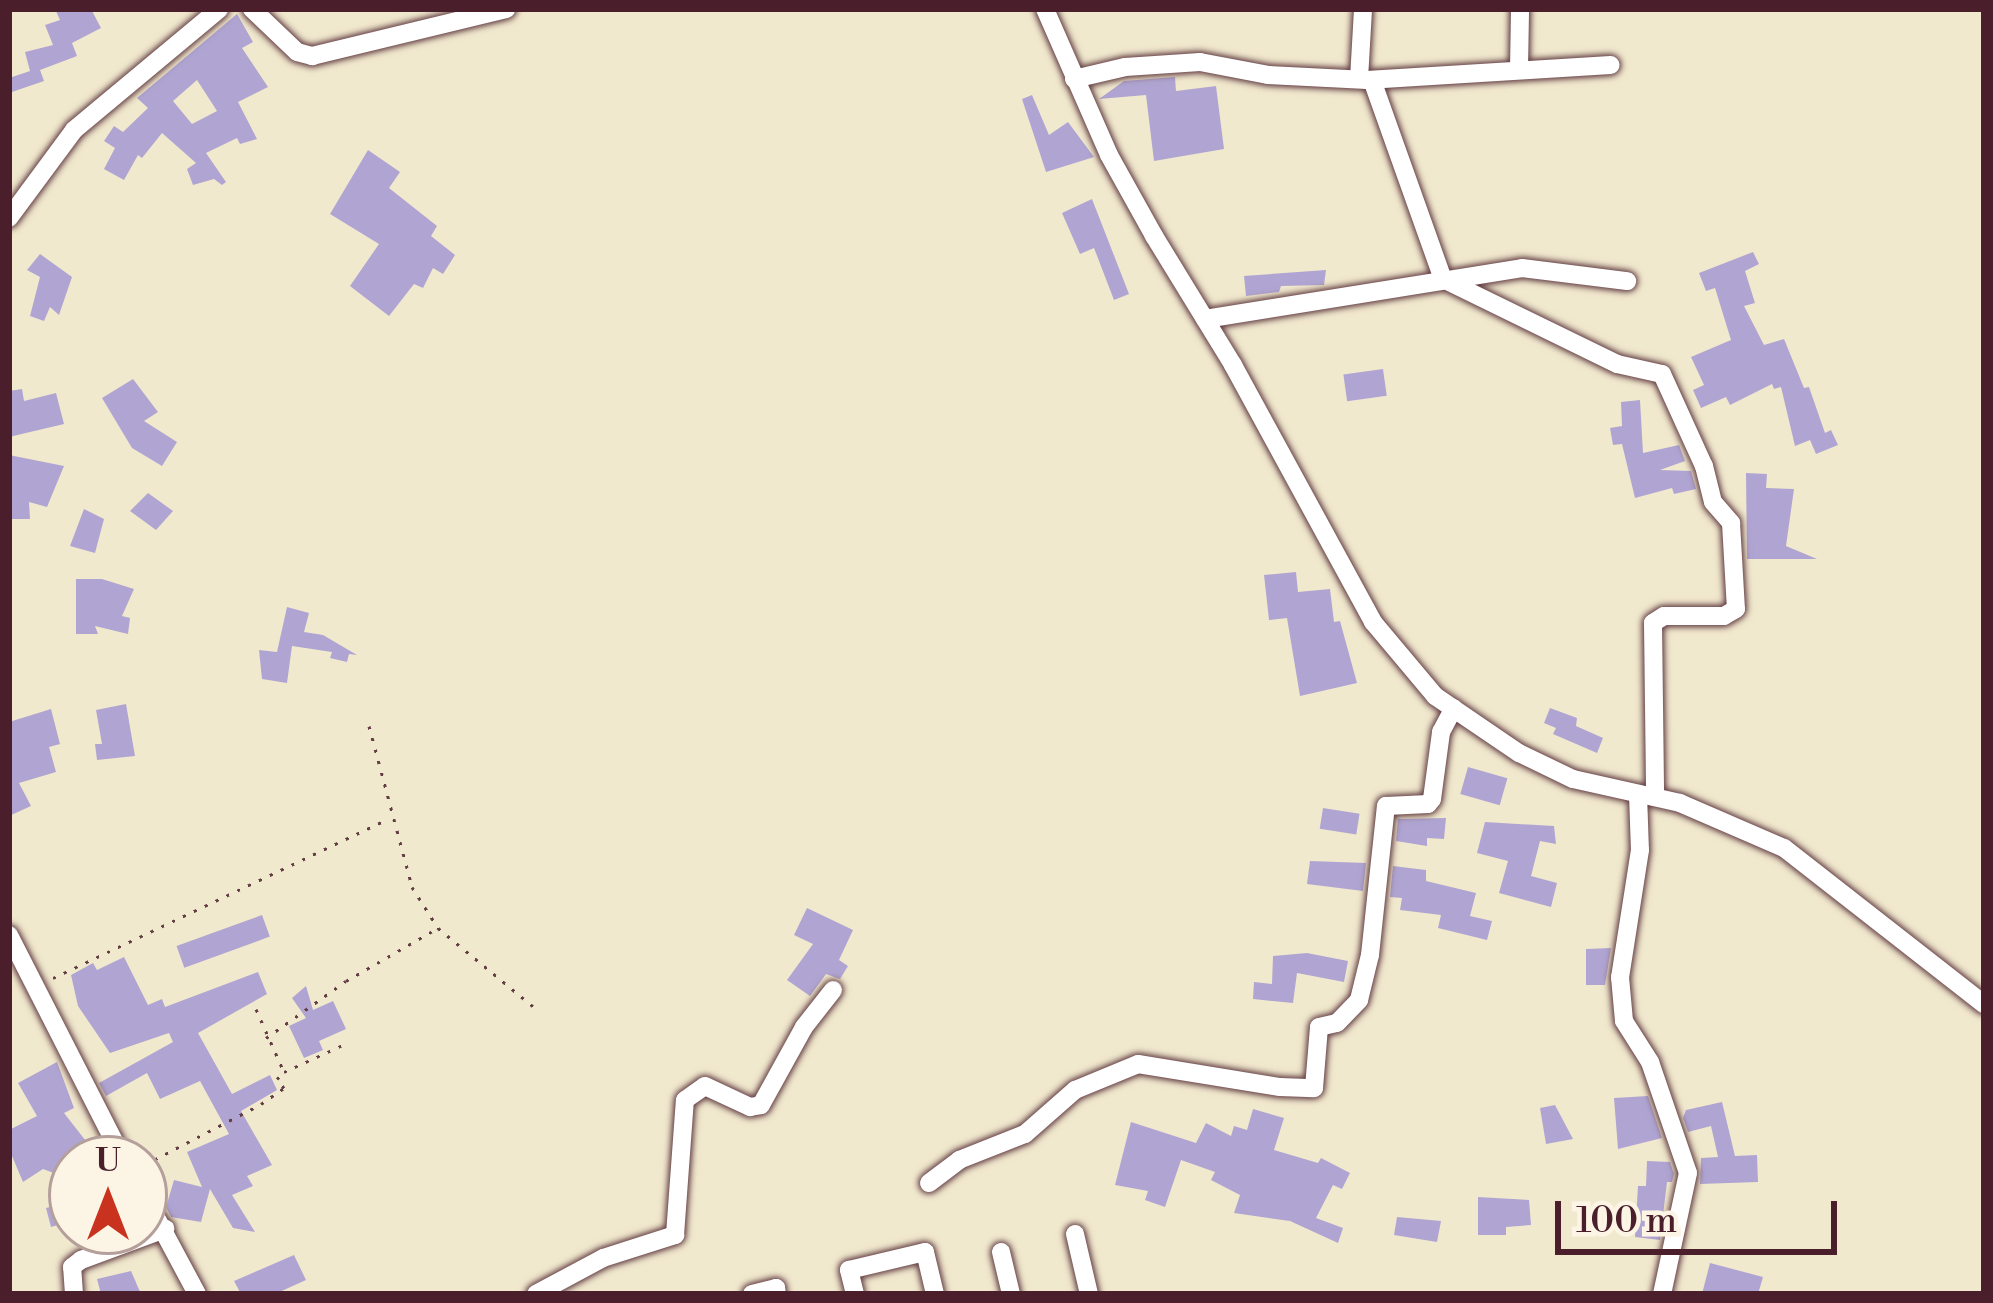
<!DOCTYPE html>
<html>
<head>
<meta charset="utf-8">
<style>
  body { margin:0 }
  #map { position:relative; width:1993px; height:1303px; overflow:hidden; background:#f1e9ce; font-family:"Libre Bodoni",serif }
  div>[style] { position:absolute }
  .building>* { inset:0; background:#b0a5d2; transform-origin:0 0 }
  .path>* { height:3px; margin-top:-1.5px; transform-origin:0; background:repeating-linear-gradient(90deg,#633d43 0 3px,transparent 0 12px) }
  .roads { filter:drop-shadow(0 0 3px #633d43) drop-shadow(0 0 3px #633d43) }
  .street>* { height:18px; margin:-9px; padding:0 9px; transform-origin:9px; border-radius:9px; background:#fff }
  span { translate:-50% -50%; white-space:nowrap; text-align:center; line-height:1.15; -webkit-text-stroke:9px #fcf5e5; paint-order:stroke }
  .frame { position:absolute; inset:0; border:12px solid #4a1f2b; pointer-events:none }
  .north { position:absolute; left:48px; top:1135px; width:120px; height:120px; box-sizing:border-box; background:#fcf5e5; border:3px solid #b59f9b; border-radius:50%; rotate:0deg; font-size:33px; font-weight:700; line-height:48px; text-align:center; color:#4a1f2b }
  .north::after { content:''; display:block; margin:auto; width:42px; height:54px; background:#c8321e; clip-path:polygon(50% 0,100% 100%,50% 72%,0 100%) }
  .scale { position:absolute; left:1555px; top:1201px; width:282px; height:54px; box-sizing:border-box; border:6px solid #4a1f2b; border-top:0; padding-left:15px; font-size:36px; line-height:42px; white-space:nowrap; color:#4a1f2b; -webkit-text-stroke:9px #fcf5e5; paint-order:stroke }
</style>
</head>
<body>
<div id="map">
  <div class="building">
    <div style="clip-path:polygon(55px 9px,91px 9px,101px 28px,72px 43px,77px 56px,40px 70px,44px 81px,9px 93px,9px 78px,30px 71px,25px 52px,53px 45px,45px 25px,60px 20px)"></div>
    <div style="clip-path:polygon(evenodd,237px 14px,253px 42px,242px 48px,268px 87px,238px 102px,257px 139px,240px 144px,237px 138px,206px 153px,226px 182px,222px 185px,214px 179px,193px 185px,187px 169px,196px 163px,162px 133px,142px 158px,138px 155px,124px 180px,104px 169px,115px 148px,104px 141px,114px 126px,123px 132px,148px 108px,137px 98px,237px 14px,197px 80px,217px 111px,192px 124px,173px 101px,197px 80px)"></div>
    <div style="clip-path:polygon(1175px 77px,1176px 91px,1216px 86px,1224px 149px,1154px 161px,1146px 95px,1099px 99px,1124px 81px)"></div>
    <div style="clip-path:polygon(1032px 95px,1049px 135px,1068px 122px,1094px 157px,1046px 172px,1022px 99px)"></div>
    <div style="clip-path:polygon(368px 150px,400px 172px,389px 188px,437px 226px,431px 236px,455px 255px,443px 274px,433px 268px,423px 288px,414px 284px,389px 316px,350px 286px,379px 244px,330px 214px)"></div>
    <div style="clip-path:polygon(1092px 199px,1129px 294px,1114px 300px,1094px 248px,1080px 254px,1062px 213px)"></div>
    <div style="clip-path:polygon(1753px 252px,1759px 264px,1745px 271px,1755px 303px,1744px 306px,1764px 345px,1784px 339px,1804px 388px,1809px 387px,1825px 433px,1831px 430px,1838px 445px,1816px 454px,1810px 440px,1795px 446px,1781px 387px,1774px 389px,1772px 384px,1730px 405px,1726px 397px,1701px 408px,1693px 390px,1704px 385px,1691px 357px,1731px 340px,1715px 288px,1706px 291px,1699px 273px)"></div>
    <div style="clip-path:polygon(40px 254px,72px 277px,59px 315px,50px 307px,44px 321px,30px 316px,40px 277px,27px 270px)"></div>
    <div style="clip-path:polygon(1326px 270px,1324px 285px,1281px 286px,1279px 292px,1246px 296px,1244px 276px)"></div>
    <div style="left:1383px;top:369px;width:27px;height:40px;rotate:82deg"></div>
    <div style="clip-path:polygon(133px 379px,158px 412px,144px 421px,177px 442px,162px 466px,132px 448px,102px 398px)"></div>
    <div style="clip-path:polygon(22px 389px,24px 401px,56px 393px,64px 424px,9px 437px,9px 391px)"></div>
    <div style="clip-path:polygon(1640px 400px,1643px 453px,1679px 445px,1685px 461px,1660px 470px,1691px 471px,1696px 489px,1674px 494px,1672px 488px,1635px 498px,1622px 444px,1613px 445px,1610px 428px,1622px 426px,1621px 402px)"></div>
    <div style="clip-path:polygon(9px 455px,64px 466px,47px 507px,29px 502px,30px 519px,9px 519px)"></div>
    <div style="clip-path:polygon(1746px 473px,1767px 474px,1766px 488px,1794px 489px,1786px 546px,1817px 559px,1747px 559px)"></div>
    <div style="clip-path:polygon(148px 493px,173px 511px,156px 530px,130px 511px)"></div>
    <div style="clip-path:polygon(84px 509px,104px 519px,95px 553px,70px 546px)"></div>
    <div style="clip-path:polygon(1296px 572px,1298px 592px,1330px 589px,1334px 622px,1340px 621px,1357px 683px,1300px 696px,1287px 618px,1269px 620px,1264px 575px)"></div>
    <div style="clip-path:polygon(76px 579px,102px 579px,134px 589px,122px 616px,130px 618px,128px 634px,95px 626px,98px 634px,76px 634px)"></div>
    <div style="clip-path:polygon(287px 607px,309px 613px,304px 632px,323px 635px,357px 655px,349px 654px,347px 662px,330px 658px,332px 652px,292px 646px,287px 683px,262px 679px,259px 650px,277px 652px)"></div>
    <div style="clip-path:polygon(126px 704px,135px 756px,97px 760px,95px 744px,102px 744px,96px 710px)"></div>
    <div style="clip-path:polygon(1550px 708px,1577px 718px,1576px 726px,1603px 738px,1597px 753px,1553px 734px,1556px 728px,1544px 723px)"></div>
    <div style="clip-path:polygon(51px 709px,60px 744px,49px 747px,56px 772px,19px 783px,31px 806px,9px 816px,9px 722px)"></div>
    <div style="left:1468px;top:767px;width:41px;height:28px;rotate:16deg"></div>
    <div style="left:1323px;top:808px;width:37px;height:21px;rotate:9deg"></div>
    <div style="clip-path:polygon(1446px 818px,1444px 839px,1427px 838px,1427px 846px,1396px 841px,1398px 819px)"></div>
    <div style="clip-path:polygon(1485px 822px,1554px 826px,1556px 844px,1540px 841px,1531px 876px,1557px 883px,1551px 907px,1499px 893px,1508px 861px,1477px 853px)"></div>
    <div style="clip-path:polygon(1310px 861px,1366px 863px,1363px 891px,1307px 884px)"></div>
    <div style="clip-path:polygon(1393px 866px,1426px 870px,1426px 881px,1476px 893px,1470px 916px,1492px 921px,1487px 940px,1438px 928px,1441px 915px,1400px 910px,1402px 898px,1390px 897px)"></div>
    <div style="clip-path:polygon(807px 908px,853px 930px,839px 960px,848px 966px,840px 979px,826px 974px,810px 996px,787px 980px,813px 944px,794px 935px)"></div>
    <div style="left:262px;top:915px;width:23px;height:91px;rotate:70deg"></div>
    <div style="clip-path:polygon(1611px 948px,1605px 985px,1586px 985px,1586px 949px)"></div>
    <div style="clip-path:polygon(1307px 953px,1348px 961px,1344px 982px,1297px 973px,1293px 1003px,1253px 999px,1254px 982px,1272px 984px,1273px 956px)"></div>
    <div style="clip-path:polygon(124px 957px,148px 1005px,162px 999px,165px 1007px,258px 972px,267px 994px,198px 1033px,232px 1094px,270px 1075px,277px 1090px,241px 1111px,272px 1165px,247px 1176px,253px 1186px,232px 1195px,255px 1232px,233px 1228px,210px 1189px,201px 1222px,171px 1217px,166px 1207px,174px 1180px,202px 1187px,187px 1152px,229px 1134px,200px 1081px,160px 1099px,147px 1073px,106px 1096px,99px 1083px,173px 1042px,169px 1033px,110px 1053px,78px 1006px,71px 975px,93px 963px,97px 970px)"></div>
    <div style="clip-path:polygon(306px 986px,313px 1010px,333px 1001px,346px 1029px,319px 1041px,323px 1050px,304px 1058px,289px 1026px,306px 1018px,292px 998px)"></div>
    <div style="clip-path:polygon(57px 1062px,74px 1108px,64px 1113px,100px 1159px,72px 1159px,72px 1221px,51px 1227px,46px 1208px,69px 1202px,59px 1175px,43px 1169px,23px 1182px,9px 1149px,9px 1130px,37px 1116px,18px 1083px)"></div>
    <div style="clip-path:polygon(1648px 1096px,1662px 1138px,1618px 1149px,1614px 1098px)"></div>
    <div style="clip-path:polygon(1722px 1102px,1735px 1156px,1757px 1155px,1758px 1182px,1700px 1184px,1701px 1158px,1718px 1157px,1711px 1126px,1688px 1132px,1683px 1118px,1686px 1110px)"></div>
    <div style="clip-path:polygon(1555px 1105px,1573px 1139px,1546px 1144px,1540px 1108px)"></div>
    <div style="clip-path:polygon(1253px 1109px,1284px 1118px,1274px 1150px,1318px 1163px,1321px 1158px,1350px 1173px,1342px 1189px,1333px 1185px,1316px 1218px,1343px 1228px,1338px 1243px,1290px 1221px,1234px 1213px,1240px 1195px,1211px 1180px,1215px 1172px,1181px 1160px,1165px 1207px,1145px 1200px,1148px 1191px,1115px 1185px,1131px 1122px,1196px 1143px,1206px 1123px,1231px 1136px,1234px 1126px,1247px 1130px)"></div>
    <div style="clip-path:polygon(1647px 1161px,1670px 1162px,1674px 1174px,1672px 1182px,1667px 1182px,1660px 1240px,1635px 1237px,1638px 1186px,1646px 1186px)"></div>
    <div style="clip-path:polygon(1478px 1197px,1529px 1200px,1531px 1225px,1506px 1227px,1506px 1235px,1478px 1235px)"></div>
    <div style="clip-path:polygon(1397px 1217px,1441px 1221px,1437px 1242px,1394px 1235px)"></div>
    <div style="clip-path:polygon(294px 1255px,306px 1280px,275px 1294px,241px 1294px,234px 1281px)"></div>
    <div style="clip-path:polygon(1710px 1263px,1763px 1277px,1758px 1294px,1702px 1294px)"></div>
    <div style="clip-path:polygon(131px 1271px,141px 1294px,101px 1294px,97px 1279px)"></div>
  </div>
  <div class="path">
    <div style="left:369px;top:726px;width:167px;rotate:75deg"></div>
    <div style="left:412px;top:887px;width:49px;rotate:57.6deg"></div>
    <div style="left:438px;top:928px;width:126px;rotate:39.5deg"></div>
    <div style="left:53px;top:978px;width:364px;rotate:-25.4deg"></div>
    <div style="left:256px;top:1009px;width:69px;rotate:66deg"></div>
    <div style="left:284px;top:1072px;width:67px;rotate:-24.7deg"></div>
    <div style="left:266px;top:1038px;width:98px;rotate:-35.5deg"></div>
    <div style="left:346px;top:981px;width:104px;rotate:-30deg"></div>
    <div style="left:144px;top:1165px;width:132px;rotate:-27.5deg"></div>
    <div style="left:261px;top:1104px;width:28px;rotate:-35deg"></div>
    <div style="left:284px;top:1088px;width:11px;rotate:-128deg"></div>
    <div style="left:277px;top:1079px;width:10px;rotate:-45deg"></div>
  </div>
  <div class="roads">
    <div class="street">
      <div style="left:252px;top:9px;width:62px;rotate:43.7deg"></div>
      <div style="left:297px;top:52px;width:16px;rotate:15deg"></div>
      <div style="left:312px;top:56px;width:200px;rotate:-13.6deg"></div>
      <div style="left:1045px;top:9px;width:159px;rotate:66.3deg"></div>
      <div style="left:1109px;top:155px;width:93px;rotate:60.9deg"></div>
      <div style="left:1154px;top:236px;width:151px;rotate:58.5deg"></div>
      <div style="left:1233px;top:365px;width:293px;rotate:61.4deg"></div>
      <div style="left:1373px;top:622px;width:97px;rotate:50deg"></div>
      <div style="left:1435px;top:696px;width:102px;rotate:34.2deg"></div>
      <div style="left:1519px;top:753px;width:60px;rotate:25.7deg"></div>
      <div style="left:1573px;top:779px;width:110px;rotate:12.6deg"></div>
      <div style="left:1680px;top:803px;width:113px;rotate:23.4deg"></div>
      <div style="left:1784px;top:848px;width:254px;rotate:38deg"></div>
      <div style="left:1519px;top:69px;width:60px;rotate:-89deg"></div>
      <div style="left:1074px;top:79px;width:52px;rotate:-13.2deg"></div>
      <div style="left:1125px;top:67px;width:75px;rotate:-3.8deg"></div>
      <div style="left:1200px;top:62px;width:69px;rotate:10.8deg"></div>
      <div style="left:1268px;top:75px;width:99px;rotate:2.9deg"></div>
      <div style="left:1367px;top:80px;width:244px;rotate:-3.5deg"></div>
      <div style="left:1359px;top:79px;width:70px;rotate:-86.7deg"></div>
      <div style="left:1372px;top:80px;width:211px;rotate:70.4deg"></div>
      <div style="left:1443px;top:279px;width:194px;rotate:26deg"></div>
      <div style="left:1617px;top:364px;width:46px;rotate:12.5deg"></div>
      <div style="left:1662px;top:374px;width:101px;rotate:65.5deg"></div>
      <div style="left:1704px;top:466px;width:37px;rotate:76deg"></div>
      <div style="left:1713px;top:502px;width:28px;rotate:49deg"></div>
      <div style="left:1731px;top:523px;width:86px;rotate:86.7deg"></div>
      <div style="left:1736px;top:609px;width:14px;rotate:150deg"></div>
      <div style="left:1724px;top:616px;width:60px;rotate:180deg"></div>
      <div style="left:1664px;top:616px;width:13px;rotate:148deg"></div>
      <div style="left:1653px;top:623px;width:174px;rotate:89.3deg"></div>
      <div style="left:9px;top:218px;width:109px;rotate:-53.5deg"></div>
      <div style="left:74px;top:130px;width:189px;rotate:-39.8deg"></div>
      <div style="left:1205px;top:319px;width:321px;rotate:-9.1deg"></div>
      <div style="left:1522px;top:268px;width:106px;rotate:7.1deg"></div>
      <div style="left:1638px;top:794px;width:56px;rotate:88deg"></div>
      <div style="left:1640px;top:850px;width:129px;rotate:98.9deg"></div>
      <div style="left:1620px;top:977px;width:44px;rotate:84.8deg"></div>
      <div style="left:1624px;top:1021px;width:49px;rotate:57.6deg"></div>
      <div style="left:1650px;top:1062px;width:117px;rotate:71.1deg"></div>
      <div style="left:1688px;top:1173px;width:124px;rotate:102.1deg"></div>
      <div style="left:9px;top:935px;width:251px;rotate:63deg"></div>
      <div style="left:929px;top:1183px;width:38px;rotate:-37deg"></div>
      <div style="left:959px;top:1160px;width:71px;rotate:-21.5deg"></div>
      <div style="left:1025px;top:1134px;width:67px;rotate:-41.3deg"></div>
      <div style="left:1075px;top:1090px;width:68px;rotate:-22.4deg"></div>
      <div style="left:1138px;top:1064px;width:144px;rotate:9.2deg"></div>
      <div style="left:1280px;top:1087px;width:34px;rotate:2deg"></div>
      <div style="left:1314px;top:1088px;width:61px;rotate:-85.3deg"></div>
      <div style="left:1319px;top:1027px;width:18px;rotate:-13deg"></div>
      <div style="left:1337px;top:1023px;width:32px;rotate:-46deg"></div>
      <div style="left:1359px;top:1000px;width:46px;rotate:-76.3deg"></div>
      <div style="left:1370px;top:955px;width:150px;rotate:-83.9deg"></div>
      <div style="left:1386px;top:806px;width:42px;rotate:-2.7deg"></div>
      <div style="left:1428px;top:804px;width:6px;rotate:-51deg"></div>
      <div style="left:1432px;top:799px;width:68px;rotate:-82.3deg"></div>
      <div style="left:1441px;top:732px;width:27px;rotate:-62deg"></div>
      <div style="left:144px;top:1195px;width:112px;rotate:61.8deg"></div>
      <div style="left:1075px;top:1234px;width:62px;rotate:76.9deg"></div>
      <div style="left:1001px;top:1252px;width:43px;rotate:76.6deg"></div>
      <div style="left:74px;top:1294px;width:27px;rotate:-94deg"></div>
      <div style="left:72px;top:1267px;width:11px;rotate:-38deg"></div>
      <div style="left:81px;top:1260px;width:90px;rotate:-20.3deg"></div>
      <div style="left:536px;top:1294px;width:76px;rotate:-28.2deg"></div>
      <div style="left:603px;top:1258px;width:76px;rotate:-17.7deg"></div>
      <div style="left:675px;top:1235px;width:135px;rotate:-85.8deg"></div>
      <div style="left:685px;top:1100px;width:24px;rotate:-35deg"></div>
      <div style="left:705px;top:1086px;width:50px;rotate:25deg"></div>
      <div style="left:750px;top:1107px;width:11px;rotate:-10deg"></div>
      <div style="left:761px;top:1105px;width:89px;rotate:-61.1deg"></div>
      <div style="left:804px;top:1027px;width:47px;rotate:-51.9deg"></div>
      <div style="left:752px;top:1294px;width:25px;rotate:-14deg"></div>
      <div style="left:776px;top:1288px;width:6px;rotate:81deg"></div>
      <div style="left:855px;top:1294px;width:25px;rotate:-104deg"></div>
      <div style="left:849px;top:1270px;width:78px;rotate:-13.3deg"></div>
      <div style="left:925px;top:1252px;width:43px;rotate:76.6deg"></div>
    </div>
  </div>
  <div class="frame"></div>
  <div class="north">U</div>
  <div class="scale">100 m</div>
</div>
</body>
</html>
